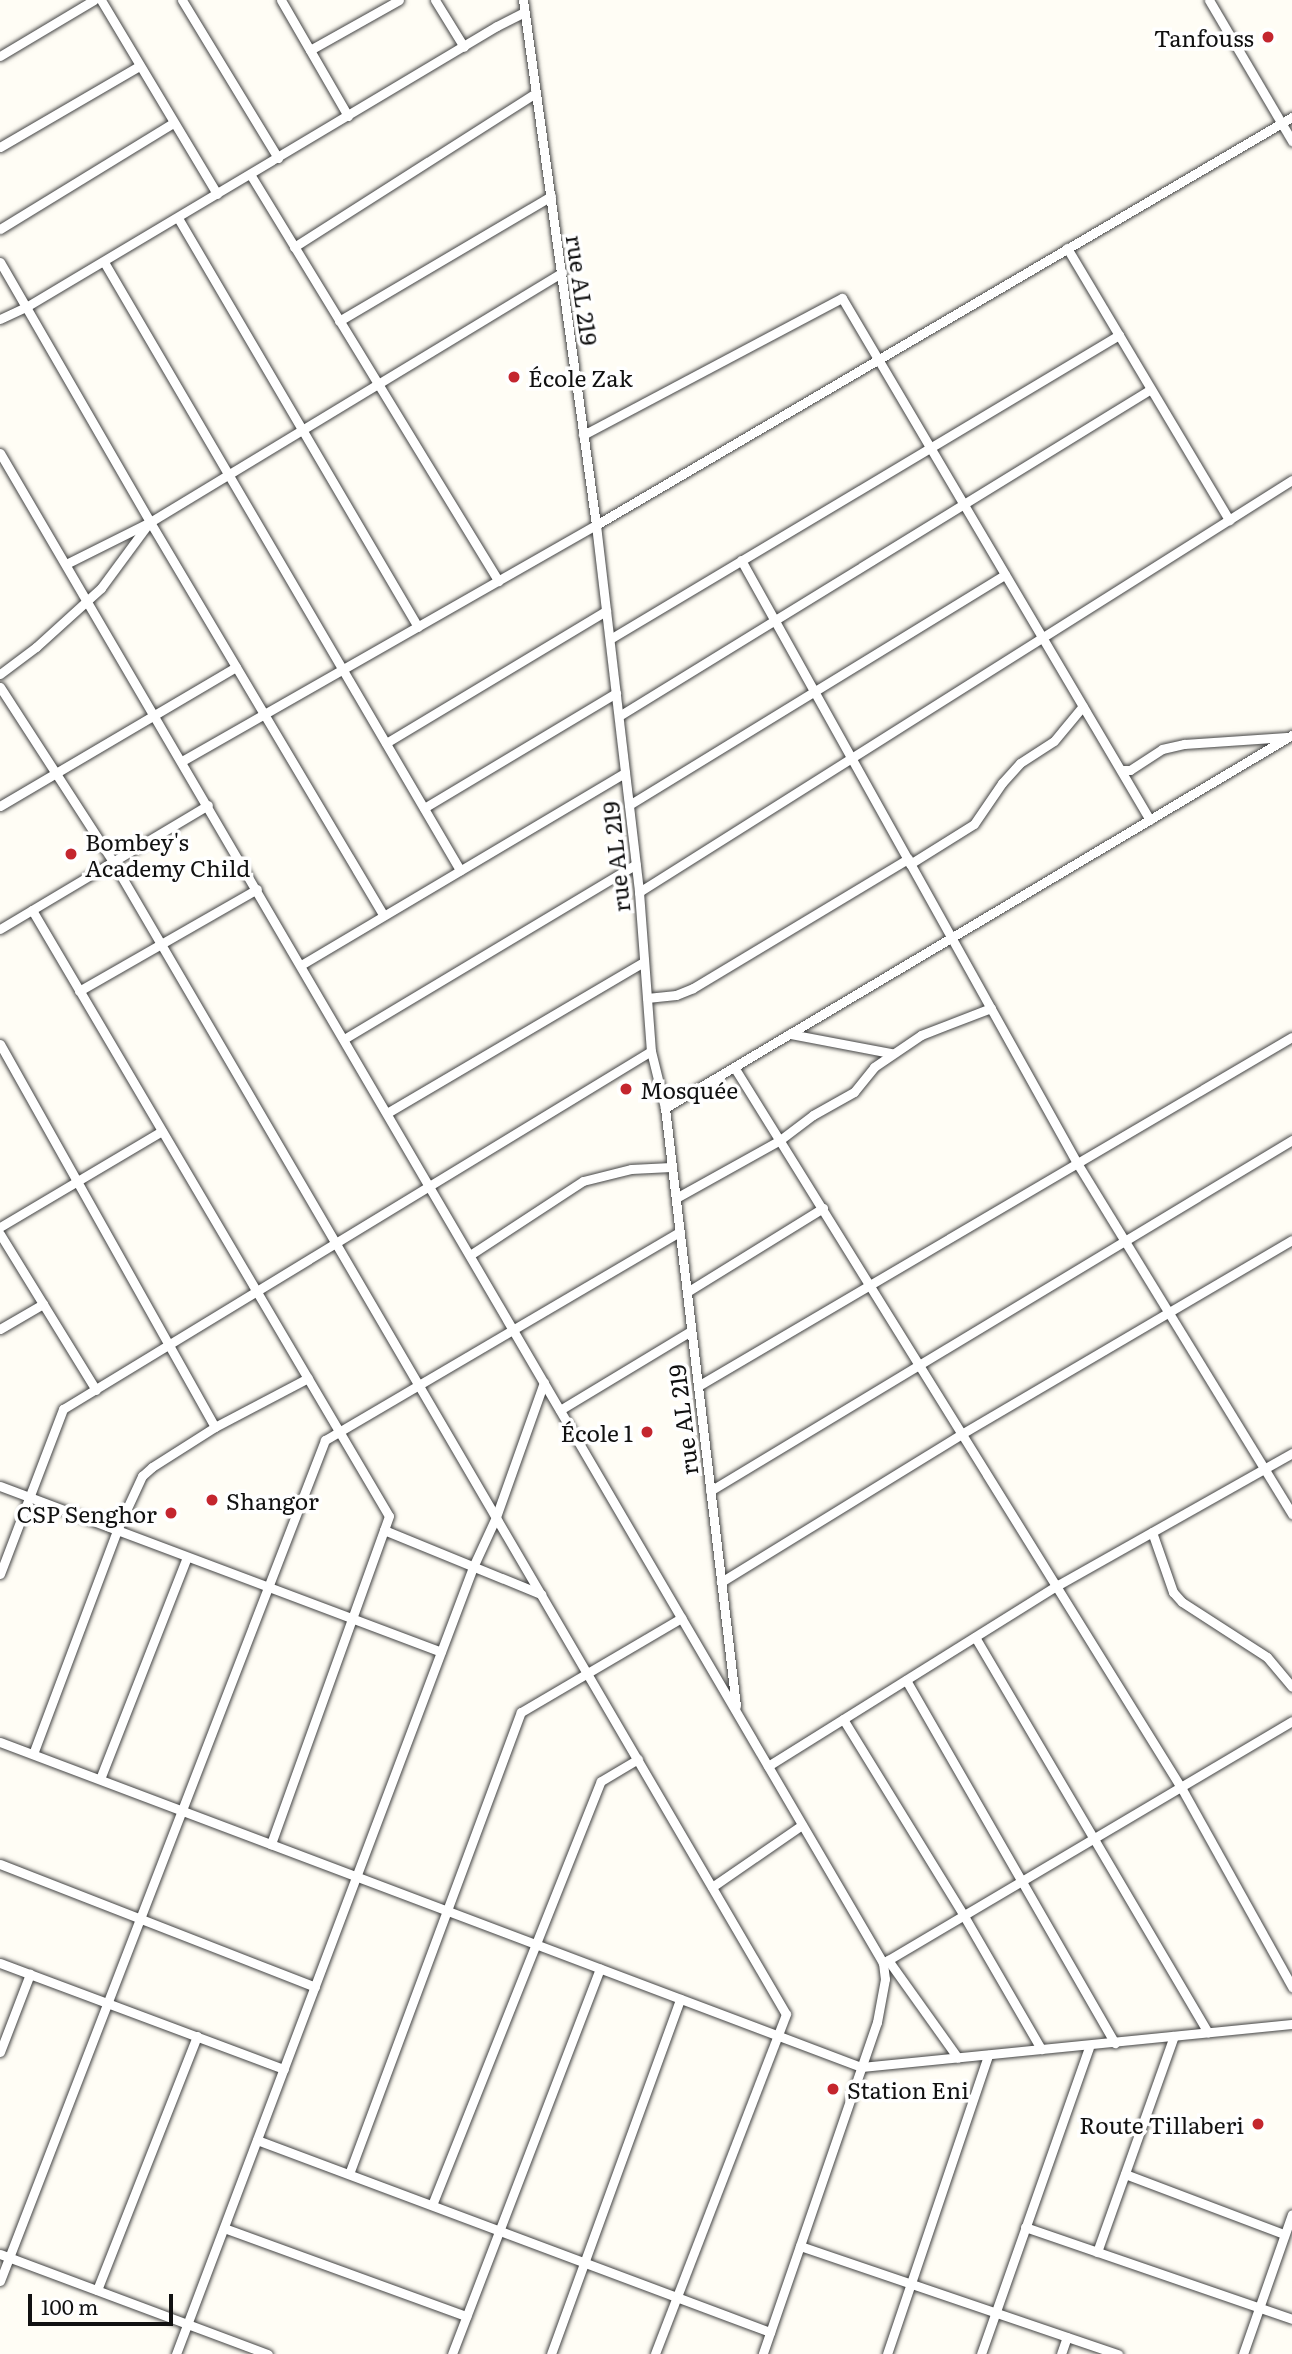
<!DOCTYPE html>
<html>
<head>
<meta charset="utf-8">
<style>
  body { margin:0 }
  #map { position:relative; width:1292px; height:2354px; overflow:hidden; background:#fffdf5; font-family:Literata,serif }
  div>[style] { position:absolute }
  .roads { filter:drop-shadow(0 0 2px #444) drop-shadow(0 0 2px #444) }
  .minor>* { height:9px; margin:-4.5px; padding:0 4.5px; transform-origin:4.5px; border-radius:4.5px; background:#fff }
  .dots>* { width:19px; height:19px; translate:-50% -50%; box-sizing:border-box; border:4px solid #fff; border-radius:50% }
  span { translate:-50% -50%; white-space:nowrap; text-align:center; line-height:1.15; -webkit-text-stroke:7px #fff; paint-order:stroke }
  .poi-label { font-size:23px; color:#111 }
  .right { translate:-100% -50%; text-align:right }
  .left { translate:0 -50%; text-align:left }
  .street-label { font-size:23px; color:#111 }
  .scale { position:absolute; left:28px; top:2294px; width:145px; height:32px; box-sizing:border-box; border:4px solid #111; border-top:0; padding-left:9px; font-size:21px; line-height:24px; white-space:nowrap; color:#111; -webkit-text-stroke:5px #fff; paint-order:stroke }
</style>
</head>
<body>
<div id="map">
  <div class="roads">
    <div class="minor">
      <div style="left:101px;top:0;width:226px;rotate:59.1deg"></div>
      <div style="left:182px;top:0;width:185px;rotate:58.7deg"></div>
      <div style="left:281px;top:0;width:134px;rotate:60deg"></div>
      <div style="left:435px;top:0;width:55px;rotate:58.3deg"></div>
      <div style="left:523px;top:0;width:530px;rotate:82.08deg"></div>
      <div style="left:596px;top:525px;width:370px;rotate:83.3deg"></div>
      <div style="left:639px;top:892px;width:159px;rotate:85.7deg"></div>
      <div style="left:651px;top:1051px;width:59px;rotate:76.2deg"></div>
      <div style="left:665px;top:1108px;width:602px;rotate:83.23deg"></div>
      <div style="left:1209px;top:0;width:164px;rotate:59.5deg"></div>
      <div style="left:310px;top:50px;width:102px;rotate:-29.3deg"></div>
      <div style="left:0;top:56px;width:109px;rotate:-30.8deg"></div>
      <div style="left:0;top:147px;width:161px;rotate:-30.2deg"></div>
      <div style="left:250px;top:174px;width:477px;rotate:58.6deg"></div>
      <div style="left:178px;top:218px;width:474px;rotate:59.6deg"></div>
      <div style="left:0;top:229px;width:203px;rotate:-31.5deg"></div>
      <div style="left:294px;top:247px;width:287px;rotate:-32.5deg"></div>
      <div style="left:1067px;top:248px;width:317px;rotate:59.2deg"></div>
      <div style="left:0;top:262px;width:300px;rotate:60deg"></div>
      <div style="left:150px;top:522px;width:456px;rotate:59.3deg"></div>
      <div style="left:104px;top:262px;width:705px;rotate:59.65deg"></div>
      <div style="left:0;top:319px;width:29px;rotate:-25deg"></div>
      <div style="left:26px;top:307px;width:548px;rotate:-30.82deg"></div>
      <div style="left:497px;top:26px;width:31px;rotate:-27deg"></div>
      <div style="left:339px;top:321px;width:246px;rotate:-30.5deg"></div>
      <div style="left:583px;top:435px;width:293px;rotate:-27.9deg"></div>
      <div style="left:842px;top:298px;width:606px;rotate:59.46deg"></div>
      <div style="left:0;top:453px;width:1749px;rotate:59.68deg"></div>
      <div style="left:883px;top:1963px;width:16px;rotate:83deg"></div>
      <div style="left:885px;top:1979px;width:44px;rotate:100.5deg"></div>
      <div style="left:877px;top:2022px;width:351px;rotate:109deg"></div>
      <div style="left:741px;top:560px;width:690px;rotate:60.87deg"></div>
      <div style="left:1077px;top:1163px;width:412px;rotate:58.5deg"></div>
      <div style="left:66px;top:564px;width:94px;rotate:-26.6deg"></div>
      <div style="left:150px;top:522px;width:482px;rotate:-31.2deg"></div>
      <div style="left:610px;top:639px;width:593px;rotate:-30.85deg"></div>
      <div style="left:0;top:674px;width:45px;rotate:-36.9deg"></div>
      <div style="left:36px;top:647px;width:88px;rotate:-42.2deg"></div>
      <div style="left:101px;top:588px;width:81px;rotate:-53.6deg"></div>
      <div style="left:0;top:687px;width:208px;rotate:57.1deg"></div>
      <div style="left:113px;top:862px;width:1334px;rotate:59.71deg"></div>
      <div style="left:786px;top:2014px;width:364px;rotate:111.1deg"></div>
      <div style="left:619px;top:716px;width:624px;rotate:-31.58deg"></div>
      <div style="left:386px;top:743px;width:257px;rotate:-31deg"></div>
      <div style="left:182px;top:761px;width:477px;rotate:-29.7deg"></div>
      <div style="left:596px;top:525px;width:807px;rotate:-30.38deg"></div>
      <div style="left:1121px;top:770px;width:9px"></div>
      <div style="left:1130px;top:770px;width:38px;rotate:-33deg"></div>
      <div style="left:1162px;top:749px;width:23px;rotate:-13deg"></div>
      <div style="left:1184px;top:744px;width:103px;rotate:-3.9deg"></div>
      <div style="left:629px;top:805px;width:441px;rotate:-31.5deg"></div>
      <div style="left:0;top:806px;width:274px;rotate:-30.5deg"></div>
      <div style="left:424px;top:808px;width:224px;rotate:-30.9deg"></div>
      <div style="left:910px;top:864px;width:75px;rotate:-32deg"></div>
      <div style="left:974px;top:824px;width:50px;rotate:-55.7deg"></div>
      <div style="left:1002px;top:783px;width:27px;rotate:-48deg"></div>
      <div style="left:1020px;top:763px;width:40px;rotate:-32.9deg"></div>
      <div style="left:1054px;top:741px;width:45px;rotate:-50.4deg"></div>
      <div style="left:639px;top:892px;width:772px;rotate:-32.25deg"></div>
      <div style="left:32px;top:910px;width:703px;rotate:59.5deg"></div>
      <div style="left:389px;top:1516px;width:349px;rotate:109.8deg"></div>
      <div style="left:0;top:929px;width:242px;rotate:-30.8deg"></div>
      <div style="left:301px;top:965px;width:377px;rotate:-30.7deg"></div>
      <div style="left:79px;top:991px;width:205px;rotate:-29.8deg"></div>
      <div style="left:647px;top:998px;width:29px;rotate:-6deg"></div>
      <div style="left:676px;top:995px;width:18px;rotate:-22deg"></div>
      <div style="left:693px;top:988px;width:251px;rotate:-31deg"></div>
      <div style="left:790px;top:1034px;width:103px;rotate:10.7deg"></div>
      <div style="left:344px;top:1039px;width:340px;rotate:-30.9deg"></div>
      <div style="left:0;top:1044px;width:439px;rotate:60.7deg"></div>
      <div style="left:734px;top:1067px;width:850px;rotate:58.18deg"></div>
      <div style="left:1182px;top:1789px;width:227px;rotate:60.9deg"></div>
      <div style="left:665px;top:1108px;width:730px;rotate:-30.75deg"></div>
      <div style="left:387px;top:1113px;width:297px;rotate:-30.5deg"></div>
      <div style="left:676px;top:1198px;width:119px;rotate:-29.1deg"></div>
      <div style="left:780px;top:1140px;width:41px;rotate:-37.1deg"></div>
      <div style="left:813px;top:1115px;width:47px;rotate:-29.3deg"></div>
      <div style="left:854px;top:1092px;width:32px;rotate:-51deg"></div>
      <div style="left:874px;top:1067px;width:57px;rotate:-34.2deg"></div>
      <div style="left:921px;top:1035px;width:75px;rotate:-21.1deg"></div>
      <div style="left:0;top:1227px;width:188px;rotate:-30.7deg"></div>
      <div style="left:0;top:1234px;width:183px;rotate:58.4deg"></div>
      <div style="left:470px;top:1255px;width:135px;rotate:-33.2deg"></div>
      <div style="left:583px;top:1181px;width:49px;rotate:-14deg"></div>
      <div style="left:631px;top:1169px;width:40px;rotate:-2.9deg"></div>
      <div style="left:687px;top:1292px;width:160px;rotate:-31.7deg"></div>
      <div style="left:0;top:1329px;width:50px;rotate:-30.2deg"></div>
      <div style="left:698px;top:1386px;width:689px;rotate:-30.44deg"></div>
      <div style="left:560px;top:1410px;width:153px;rotate:-31.1deg"></div>
      <div style="left:0;top:1486px;width:471px;rotate:20.6deg"></div>
      <div style="left:710px;top:1491px;width:680px;rotate:-31.09deg"></div>
      <div style="left:384px;top:1530px;width:170px;rotate:22.2deg"></div>
      <div style="left:1152px;top:1532px;width:64px;rotate:70.7deg"></div>
      <div style="left:1173px;top:1592px;width:13px;rotate:48deg"></div>
      <div style="left:1182px;top:1602px;width:101px;rotate:32.9deg"></div>
      <div style="left:1267px;top:1657px;width:39px;rotate:50deg"></div>
      <div style="left:0;top:1574px;width:177px;rotate:-69.1deg"></div>
      <div style="left:63px;top:1409px;width:688px;rotate:-31.33deg"></div>
      <div style="left:721px;top:1582px;width:284px;rotate:-31.6deg"></div>
      <div style="left:963px;top:1433px;width:381px;rotate:-30.4deg"></div>
      <div style="left:975px;top:1637px;width:459px;rotate:59.5deg"></div>
      <div style="left:906px;top:1680px;width:419px;rotate:60.1deg"></div>
      <div style="left:843px;top:1719px;width:231px;rotate:58.4deg"></div>
      <div style="left:964px;top:1916px;width:154px;rotate:59.9deg"></div>
      <div style="left:0;top:1742px;width:920px;rotate:20.68deg"></div>
      <div style="left:861px;top:2067px;width:433px;rotate:-5.7deg"></div>
      <div style="left:33px;top:1754px;width:239px;rotate:-69.4deg"></div>
      <div style="left:117px;top:1530px;width:60px;rotate:-65.2deg"></div>
      <div style="left:142px;top:1476px;width:13px;rotate:-42deg"></div>
      <div style="left:152px;top:1467px;width:75px;rotate:-32.4deg"></div>
      <div style="left:215px;top:1427px;width:105px;rotate:-27.8deg"></div>
      <div style="left:768px;top:1766px;width:342px;rotate:-32deg"></div>
      <div style="left:1058px;top:1585px;width:269px;rotate:-29.4deg"></div>
      <div style="left:100px;top:1779px;width:238px;rotate:-68.6deg"></div>
      <div style="left:0;top:1864px;width:338px;rotate:21.3deg"></div>
      <div style="left:712px;top:1887px;width:109px;rotate:-34.6deg"></div>
      <div style="left:888px;top:1960px;width:120px;rotate:54.5deg"></div>
      <div style="left:0;top:1963px;width:303px;rotate:20.5deg"></div>
      <div style="left:883px;top:1963px;width:475px;rotate:-30.6deg"></div>
      <div style="left:0;top:2052px;width:84px;rotate:-69deg"></div>
      <div style="left:257px;top:2140px;width:548px;rotate:20.52deg"></div>
      <div style="left:349px;top:2174px;width:493px;rotate:-69.6deg"></div>
      <div style="left:521px;top:1712px;width:186px;rotate:-30.4deg"></div>
      <div style="left:1125px;top:2174px;width:170px;rotate:20.7deg"></div>
      <div style="left:432px;top:2205px;width:456px;rotate:-68.3deg"></div>
      <div style="left:601px;top:1781px;width:43px;rotate:-30.7deg"></div>
      <div style="left:1025px;top:2227px;width:282px;rotate:19deg"></div>
      <div style="left:224px;top:2228px;width:258px;rotate:20deg"></div>
      <div style="left:800px;top:2246px;width:336px;rotate:18.8deg"></div>
      <div style="left:1097px;top:2252px;width:229px;rotate:-70.4deg"></div>
      <div style="left:0;top:2254px;width:286px;rotate:20.5deg"></div>
      <div style="left:0;top:2281px;width:902px;rotate:-68.87deg"></div>
      <div style="left:325px;top:1440px;width:411px;rotate:-30.4deg"></div>
      <div style="left:97px;top:2290px;width:273px;rotate:-68.5deg"></div>
      <div style="left:176px;top:2354px;width:841px;rotate:-69.32deg"></div>
      <div style="left:473px;top:1567px;width:55px;rotate:-65.3deg"></div>
      <div style="left:496px;top:1517px;width:143px;rotate:-70.4deg"></div>
      <div style="left:452px;top:2354px;width:413px;rotate:-69deg"></div>
      <div style="left:551px;top:2354px;width:378px;rotate:-70deg"></div>
      <div style="left:887px;top:2354px;width:316px;rotate:-71.3deg"></div>
      <div style="left:981px;top:2354px;width:325px;rotate:-70.6deg"></div>
      <div style="left:1061px;top:2354px;width:18px;rotate:-71deg"></div>
      <div style="left:1243px;top:2354px;width:148px;rotate:-70.7deg"></div>
    </div>
  </div>
  <div class="dots">
    <div style="left:1268px;top:37px;background:#c4262e"></div>
    <div style="left:514px;top:377px;background:#c4262e"></div>
    <div style="left:71px;top:854px;background:#c4262e"></div>
    <div style="left:626px;top:1089px;background:#c4262e"></div>
    <div style="left:647px;top:1432px;background:#c4262e"></div>
    <div style="left:212px;top:1500px;background:#c4262e"></div>
    <div style="left:171px;top:1513px;background:#c4262e"></div>
    <div style="left:833px;top:2089px;background:#c4262e"></div>
    <div style="left:1258px;top:2124px;background:#c4262e"></div>
  </div>
  <div class="poi-label">
    <span class="right" style="left:1254px;top:37px">Tanfouss</span>
    <span class="left" style="left:528px;top:377px">École Zak</span>
    <span class="left" style="left:85px;top:854px">Bombey's<br>Academy Child</span>
    <span class="left" style="left:640px;top:1089px">Mosquée</span>
    <span class="right" style="left:633px;top:1432px">École 1</span>
    <span class="left" style="left:226px;top:1500px">Shangor</span>
    <span class="right" style="left:157px;top:1513px">CSP Senghor</span>
    <span class="left" style="left:847px;top:2089px">Station Eni</span>
    <span class="right" style="left:1244px;top:2124px">Route Tillaberi</span>
  </div>
  <div class="street-label">
    <span style="left:583px;top:290px;rotate:82deg">rue AL 219</span>
    <span style="left:615px;top:857px;rotate:-96deg">rue AL 219</span>
    <span style="left:682px;top:1420px;rotate:-97deg">rue AL 219</span>
  </div>
  <div class="scale">100 m</div>
</div>
</body>
</html>
